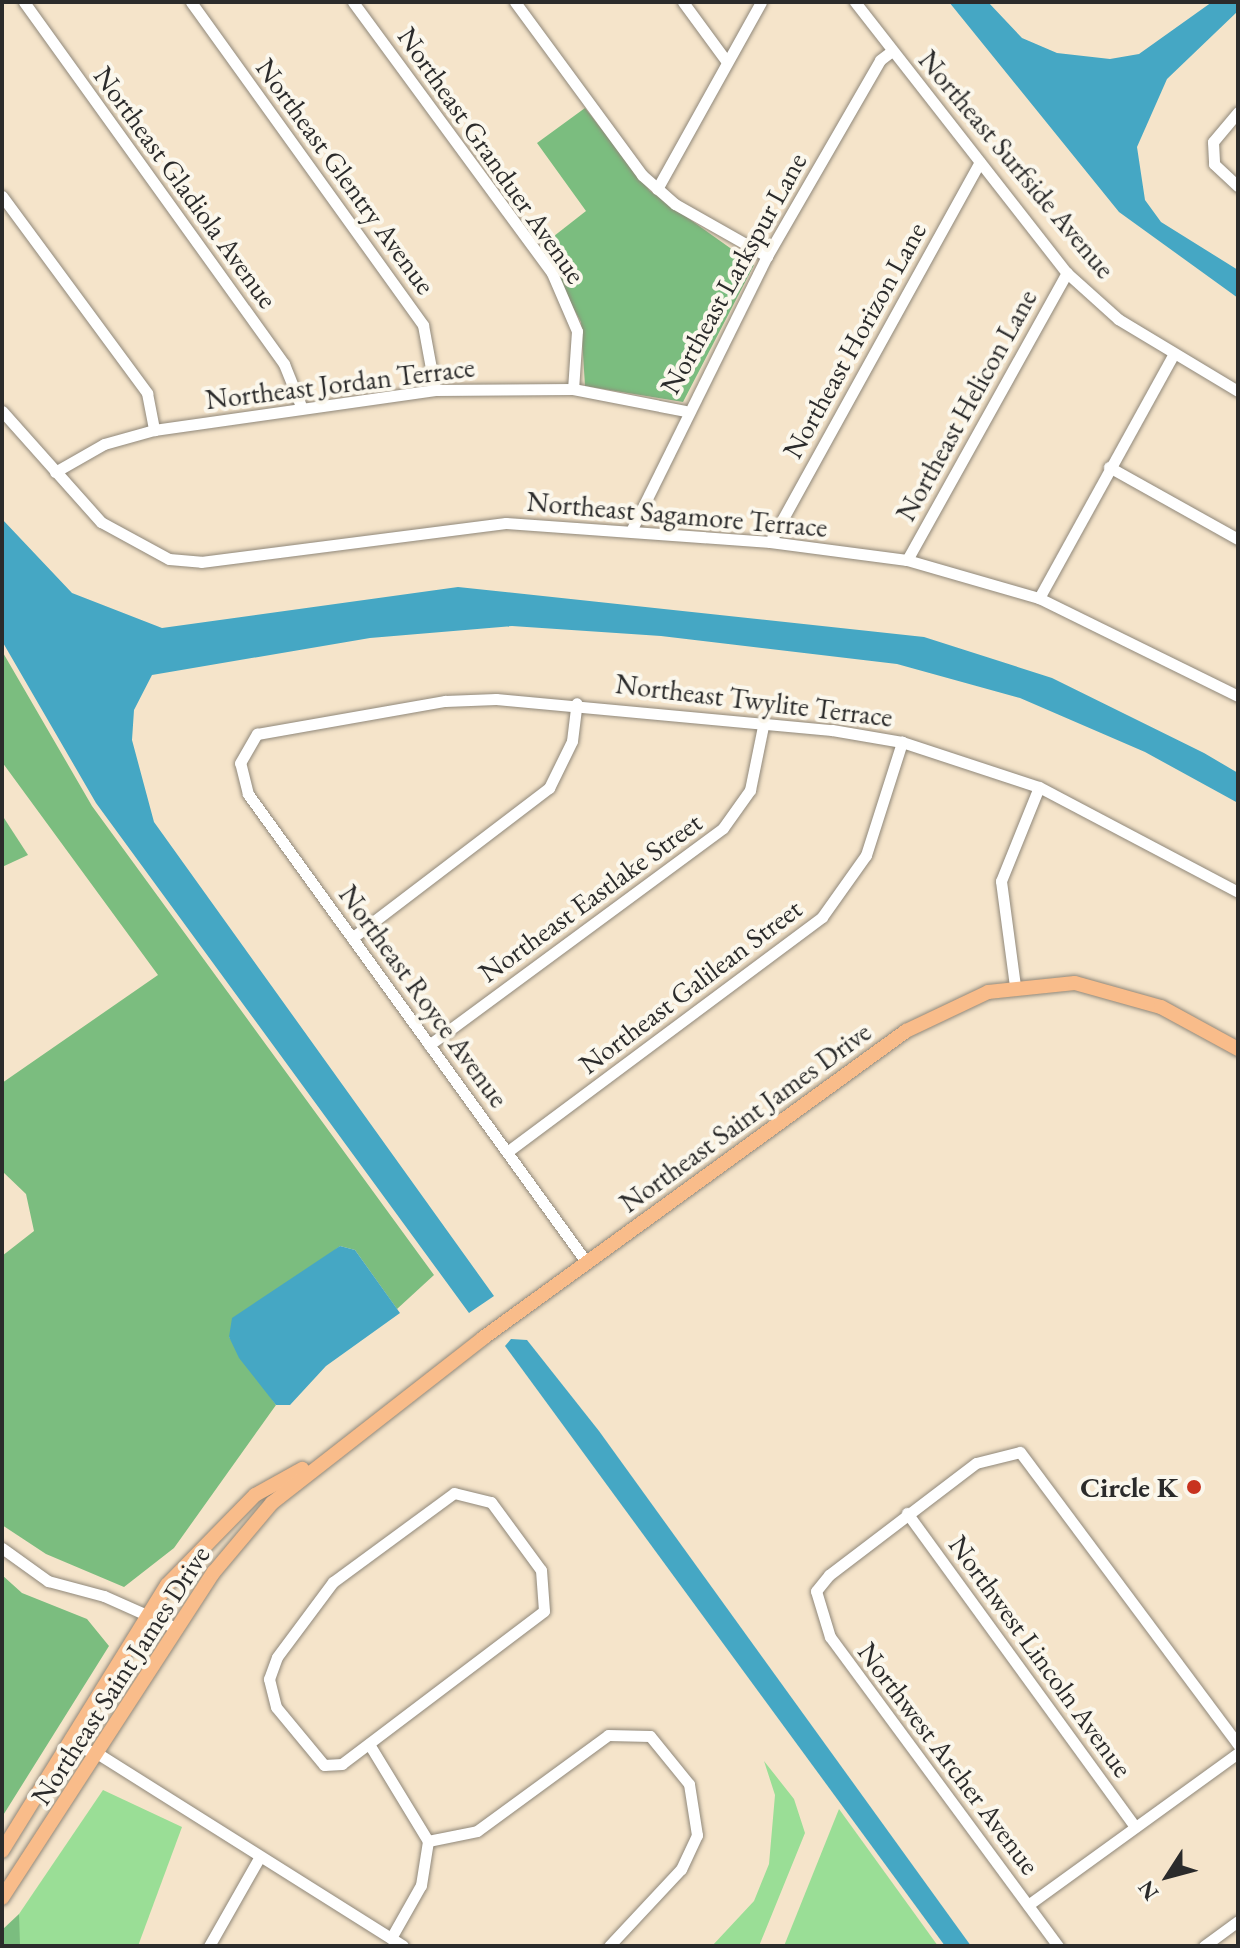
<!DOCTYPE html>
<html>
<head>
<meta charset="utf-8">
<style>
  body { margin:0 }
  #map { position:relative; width:1240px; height:1948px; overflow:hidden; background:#f5e4ca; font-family:"EB Garamond",serif }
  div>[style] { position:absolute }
  .green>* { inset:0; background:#9ade96 }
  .forest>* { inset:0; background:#7bbd7f }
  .water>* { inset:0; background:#45a7c4 }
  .roads { filter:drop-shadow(0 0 2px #90887a) drop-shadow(0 0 2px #90887a) }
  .minor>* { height:11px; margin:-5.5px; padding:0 5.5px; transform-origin:5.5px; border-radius:5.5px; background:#fff }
  .major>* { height:14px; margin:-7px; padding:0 7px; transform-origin:7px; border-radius:7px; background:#f9bc8a }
  .dots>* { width:22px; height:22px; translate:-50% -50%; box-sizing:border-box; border:4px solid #fbf7ec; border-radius:50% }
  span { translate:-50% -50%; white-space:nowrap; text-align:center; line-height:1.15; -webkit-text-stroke:8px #fbf7ec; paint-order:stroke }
  .street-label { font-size:28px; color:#2b2b2b }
  .poi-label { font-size:28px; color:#2b2b2b; font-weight:700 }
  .right { translate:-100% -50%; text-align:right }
  .frame { position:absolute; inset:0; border:4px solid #2b2b2b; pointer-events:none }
  .north { position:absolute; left:1128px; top:1836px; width:80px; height:80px; -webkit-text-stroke:6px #fbf7ec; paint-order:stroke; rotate:234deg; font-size:22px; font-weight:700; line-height:32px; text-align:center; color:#2b2b2b }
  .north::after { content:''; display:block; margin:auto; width:28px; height:36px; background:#2b2b2b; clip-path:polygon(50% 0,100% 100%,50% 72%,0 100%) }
</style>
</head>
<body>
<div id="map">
  <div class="green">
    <div style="clip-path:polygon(764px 1761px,794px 1799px,805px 1833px,759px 1946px,712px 1946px,754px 1901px,769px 1864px,775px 1795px)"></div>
    <div style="clip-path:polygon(103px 1790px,182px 1827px,138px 1946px,19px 1946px,19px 1914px)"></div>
    <div style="clip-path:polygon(839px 1809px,938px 1946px,784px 1946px)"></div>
  </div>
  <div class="forest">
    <div style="clip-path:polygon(585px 108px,650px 191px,754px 265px,683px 402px,585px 386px,581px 322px,540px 247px,586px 211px,537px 143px)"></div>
    <div style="clip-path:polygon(2px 651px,92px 806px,434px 1275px,397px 1309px,355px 1250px,340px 1246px,229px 1337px,276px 1405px,174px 1548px,124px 1587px,46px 1554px,2px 1525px,2px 1256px,34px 1231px,26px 1194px,2px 1171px,2px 1083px,158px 975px,2px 762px)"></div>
    <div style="clip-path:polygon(2px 815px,28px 855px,2px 867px)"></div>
    <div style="clip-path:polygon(2px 1575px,22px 1593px,87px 1619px,109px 1646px,2px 1817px)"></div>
    <div style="clip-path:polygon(19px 1914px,20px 1945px,2px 1946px,2px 1930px)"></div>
  </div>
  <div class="water">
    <div style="clip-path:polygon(949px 2px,988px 2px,1022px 38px,1057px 53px,1110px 59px,1139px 54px,1212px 2px,1238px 2px,1238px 11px,1167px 79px,1137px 147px,1145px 200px,1161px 222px,1238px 270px,1238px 298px,1119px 212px)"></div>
    <div style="clip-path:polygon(2px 519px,72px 593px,162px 628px,458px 587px,924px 637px,1052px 678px,1204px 753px,1238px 773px,1238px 803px,1145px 752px,1020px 698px,897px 664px,661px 636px,512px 626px,370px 638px,152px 675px,134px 710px,132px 740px,154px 822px,494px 1296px,469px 1313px,96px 803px,2px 641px)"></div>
    <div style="clip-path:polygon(340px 1246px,355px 1250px,400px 1313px,326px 1366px,290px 1405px,276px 1405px,239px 1358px,229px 1337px,232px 1318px)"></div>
    <div style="clip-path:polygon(511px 1339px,527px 1340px,599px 1431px,971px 1946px,945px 1946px,505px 1346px)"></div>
  </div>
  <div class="roads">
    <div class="minor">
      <div style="left:24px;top:2px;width:446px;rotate:54.3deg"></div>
      <div style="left:284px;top:364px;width:45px;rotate:68deg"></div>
      <div style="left:191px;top:2px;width:398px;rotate:54.3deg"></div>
      <div style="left:423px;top:325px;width:66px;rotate:79.5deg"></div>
      <div style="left:353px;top:2px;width:336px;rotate:53.7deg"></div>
      <div style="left:552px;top:273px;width:63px;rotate:66.7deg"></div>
      <div style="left:577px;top:331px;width:58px;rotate:93.9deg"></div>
      <div style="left:515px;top:2px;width:215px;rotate:53.7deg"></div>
      <div style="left:642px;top:175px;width:44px;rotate:41.3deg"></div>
      <div style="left:675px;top:204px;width:106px;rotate:29.5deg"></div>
      <div style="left:683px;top:2px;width:74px;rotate:53.7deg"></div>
      <div style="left:855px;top:2px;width:344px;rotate:52deg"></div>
      <div style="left:1067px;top:273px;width:69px;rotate:42deg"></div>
      <div style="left:1118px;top:319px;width:140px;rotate:31deg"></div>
      <div style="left:1238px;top:112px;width:39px;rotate:130deg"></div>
      <div style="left:1213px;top:142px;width:22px;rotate:87deg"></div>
      <div style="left:1214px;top:164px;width:33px;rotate:43deg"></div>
      <div style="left:657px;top:189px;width:214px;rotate:-60.9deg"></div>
      <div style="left:2px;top:196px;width:245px;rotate:53.6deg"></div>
      <div style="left:147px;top:393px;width:38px;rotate:79deg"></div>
      <div style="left:2px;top:411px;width:149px;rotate:48.3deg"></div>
      <div style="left:101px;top:522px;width:77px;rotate:28.6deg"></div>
      <div style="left:169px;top:559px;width:32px;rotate:5deg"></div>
      <div style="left:201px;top:562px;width:307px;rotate:-7.3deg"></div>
      <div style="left:506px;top:523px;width:265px;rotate:4.1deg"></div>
      <div style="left:770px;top:542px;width:138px;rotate:7.5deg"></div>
      <div style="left:907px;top:560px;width:137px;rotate:16.1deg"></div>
      <div style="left:1039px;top:598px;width:222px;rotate:26.2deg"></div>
      <div style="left:1109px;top:467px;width:148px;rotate:29.2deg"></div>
      <div style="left:55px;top:472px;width:56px;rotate:-29.7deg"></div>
      <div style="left:104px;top:444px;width:52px;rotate:-15.6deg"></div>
      <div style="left:154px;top:430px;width:284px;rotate:-8.1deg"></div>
      <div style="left:435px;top:390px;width:138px;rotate:-0.4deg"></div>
      <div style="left:573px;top:389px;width:114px;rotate:11.1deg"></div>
      <div style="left:632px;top:529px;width:305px;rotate:-63.7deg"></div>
      <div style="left:767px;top:256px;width:226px;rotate:-60deg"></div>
      <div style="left:880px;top:60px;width:15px;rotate:-37deg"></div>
      <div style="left:770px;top:542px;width:434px;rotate:-61.1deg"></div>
      <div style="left:907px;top:560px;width:329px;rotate:-60.9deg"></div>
      <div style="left:1039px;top:598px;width:277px;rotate:-61.1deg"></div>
      <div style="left:352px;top:938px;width:248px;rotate:-37.3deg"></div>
      <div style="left:549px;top:788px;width:52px;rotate:-63.9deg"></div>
      <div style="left:572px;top:741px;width:38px;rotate:-83deg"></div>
      <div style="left:1015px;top:986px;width:106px;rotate:-97.6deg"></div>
      <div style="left:1001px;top:881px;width:101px;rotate:-68deg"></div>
      <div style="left:429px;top:1045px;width:365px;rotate:-36.4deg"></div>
      <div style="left:723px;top:828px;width:47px;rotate:-54.6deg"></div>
      <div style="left:750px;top:790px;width:70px;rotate:-78.5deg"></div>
      <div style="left:507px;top:1152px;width:393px;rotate:-36.7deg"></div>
      <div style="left:822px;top:917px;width:76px;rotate:-54.6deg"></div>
      <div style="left:866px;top:855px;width:119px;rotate:-72.3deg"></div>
      <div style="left:587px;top:1263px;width:579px;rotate:-125.86deg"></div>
      <div style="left:248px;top:794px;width:32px;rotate:-104deg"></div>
      <div style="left:240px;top:763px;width:34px;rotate:-60deg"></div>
      <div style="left:257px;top:734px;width:191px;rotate:-10deg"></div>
      <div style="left:445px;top:701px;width:51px;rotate:-2.2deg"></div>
      <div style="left:496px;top:699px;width:337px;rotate:5.3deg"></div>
      <div style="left:832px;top:730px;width:71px;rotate:9.7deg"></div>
      <div style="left:902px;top:742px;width:144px;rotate:18.2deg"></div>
      <div style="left:1039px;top:787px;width:225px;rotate:27.8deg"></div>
      <div style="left:454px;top:1493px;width:38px;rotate:14deg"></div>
      <div style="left:491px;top:1502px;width:84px;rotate:53.7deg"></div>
      <div style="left:541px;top:1570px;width:41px;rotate:85.8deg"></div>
      <div style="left:544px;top:1611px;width:253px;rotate:142.9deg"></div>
      <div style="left:342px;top:1764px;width:18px;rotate:177deg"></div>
      <div style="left:324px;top:1765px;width:75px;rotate:-129.6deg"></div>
      <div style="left:276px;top:1707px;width:29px;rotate:-104deg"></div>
      <div style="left:269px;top:1679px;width:23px;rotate:-70deg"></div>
      <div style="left:277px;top:1657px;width:94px;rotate:-53.3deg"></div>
      <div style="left:333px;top:1582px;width:150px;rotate:-36.3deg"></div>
      <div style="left:907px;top:1513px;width:388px;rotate:54deg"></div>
      <div style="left:2px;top:1548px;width:57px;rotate:35.7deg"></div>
      <div style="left:48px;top:1581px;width:58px;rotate:15deg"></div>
      <div style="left:104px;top:1596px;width:79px;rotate:24deg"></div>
      <div style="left:72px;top:1744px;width:30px;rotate:21deg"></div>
      <div style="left:100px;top:1755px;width:358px;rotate:32.2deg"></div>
      <div style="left:369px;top:1744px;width:114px;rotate:58.7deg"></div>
      <div style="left:428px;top:1841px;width:45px;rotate:99deg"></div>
      <div style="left:421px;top:1885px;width:61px;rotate:119.5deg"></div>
      <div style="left:428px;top:1841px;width:50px;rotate:-11.5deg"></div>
      <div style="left:477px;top:1831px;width:162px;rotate:-36.2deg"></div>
      <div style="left:608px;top:1735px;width:42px;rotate:1.4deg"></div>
      <div style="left:650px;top:1736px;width:62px;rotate:50.9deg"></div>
      <div style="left:689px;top:1784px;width:52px;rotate:81.1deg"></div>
      <div style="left:697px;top:1835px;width:38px;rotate:115deg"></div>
      <div style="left:681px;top:1869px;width:105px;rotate:133.1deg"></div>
      <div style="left:1028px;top:1905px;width:259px;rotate:-35.9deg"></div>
      <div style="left:209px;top:1946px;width:101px;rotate:-60.4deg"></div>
      <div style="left:1058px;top:1946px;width:384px;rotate:-126.4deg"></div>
      <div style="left:830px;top:1637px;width:48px;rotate:-106.9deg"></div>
      <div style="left:816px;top:1591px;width:21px;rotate:-51deg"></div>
      <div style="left:829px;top:1575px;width:185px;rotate:-37.3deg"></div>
      <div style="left:976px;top:1463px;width:45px;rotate:-14deg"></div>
      <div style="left:1020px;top:1452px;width:365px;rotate:53.3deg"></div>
      <div style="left:1204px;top:1946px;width:42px;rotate:-36.3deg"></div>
    </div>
    <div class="major">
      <div style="left:2px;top:1851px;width:313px;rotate:-58.2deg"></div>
      <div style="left:167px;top:1585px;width:126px;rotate:-45.6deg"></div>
      <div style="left:255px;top:1495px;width:54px;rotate:-29deg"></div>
      <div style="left:2px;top:1898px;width:389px;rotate:-57deg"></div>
      <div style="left:214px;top:1572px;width:90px;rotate:-50deg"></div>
      <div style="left:272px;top:1503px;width:268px;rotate:-38deg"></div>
      <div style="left:483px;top:1338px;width:523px;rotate:-35.97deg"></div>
      <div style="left:906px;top:1031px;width:91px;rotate:-25.4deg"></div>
      <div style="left:988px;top:992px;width:87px;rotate:-5.9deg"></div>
      <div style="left:1075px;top:983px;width:89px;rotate:15.6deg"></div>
      <div style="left:1161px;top:1007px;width:88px;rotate:28.6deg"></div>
    </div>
  </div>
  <div class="dots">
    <div style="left:1194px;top:1487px;background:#c8321e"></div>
  </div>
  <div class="street-label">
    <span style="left:492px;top:155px;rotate:55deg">Northeast Granduer Avenue</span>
    <span style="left:1017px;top:164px;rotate:50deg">Northeast Surfside Avenue</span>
    <span style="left:346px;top:176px;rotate:54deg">Northeast Glentry Avenue</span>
    <span style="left:186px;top:187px;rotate:54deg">Northeast Gladiola Avenue</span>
    <span style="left:733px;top:273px;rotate:-61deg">Northeast Larkspur Lane</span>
    <span style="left:854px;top:340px;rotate:-61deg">Northeast Horizon Lane</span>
    <span style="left:340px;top:383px;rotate:-7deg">Northeast Jordan Terrace</span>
    <span style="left:966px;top:405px;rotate:-61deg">Northeast Helicon Lane</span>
    <span style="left:677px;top:514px;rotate:5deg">Northeast Sagamore Terrace</span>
    <span style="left:754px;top:700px;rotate:7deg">Northeast Twylite Terrace</span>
    <span style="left:590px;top:897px;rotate:-36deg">Northeast Eastlake Street</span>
    <span style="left:690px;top:986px;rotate:-37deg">Northeast Galilean Street</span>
    <span style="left:424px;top:996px;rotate:54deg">Northeast Royce Avenue</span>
    <span style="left:745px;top:1117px;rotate:-36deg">Northeast Saint James Drive</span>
    <span style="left:1041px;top:1656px;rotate:54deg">Northwest Lincoln Avenue</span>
    <span style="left:120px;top:1675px;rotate:-57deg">Northeast Saint James Drive</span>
    <span style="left:949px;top:1758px;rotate:53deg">Northwest Archer Avenue</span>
  </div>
  <div class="poi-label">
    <span class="right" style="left:1178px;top:1487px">Circle K</span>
  </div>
  <div class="frame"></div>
  <div class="north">N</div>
</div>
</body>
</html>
